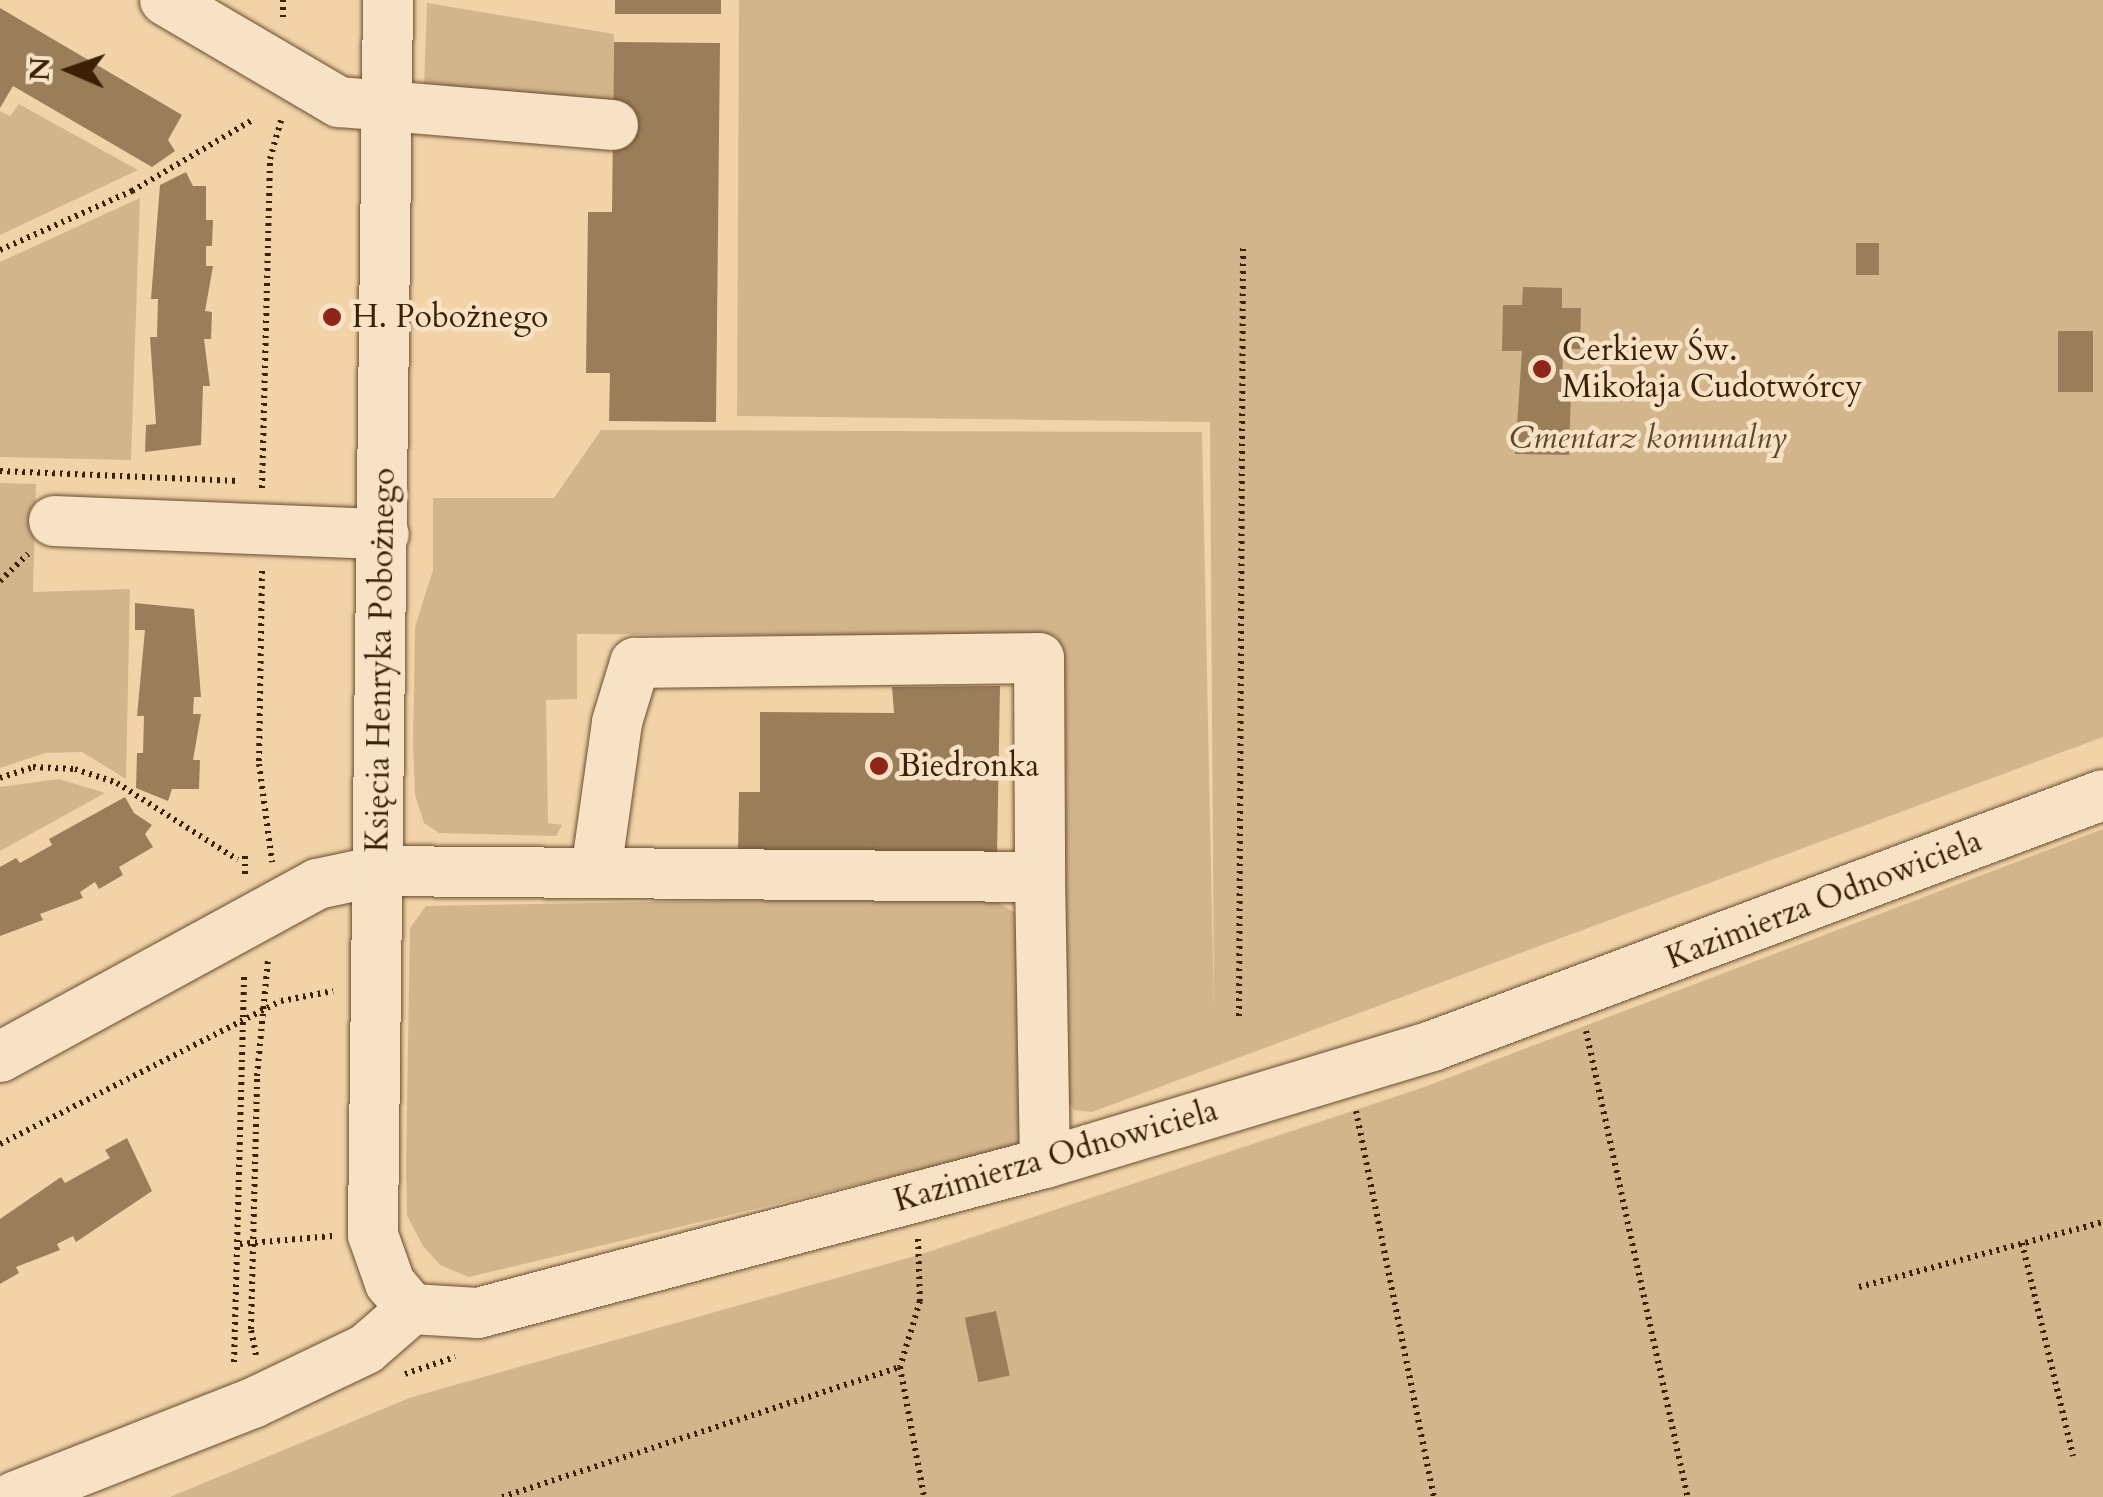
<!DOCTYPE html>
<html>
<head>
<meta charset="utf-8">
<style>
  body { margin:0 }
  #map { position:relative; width:2103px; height:1497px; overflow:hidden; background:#f2d3a8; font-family:Cardo,serif }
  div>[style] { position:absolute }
  .green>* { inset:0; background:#d3b58c }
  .building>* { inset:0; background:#9a7e5a; transform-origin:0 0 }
  .path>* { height:6px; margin-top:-3px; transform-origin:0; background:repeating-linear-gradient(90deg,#3a2106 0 2.5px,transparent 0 7.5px) }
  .roads { filter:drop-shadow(0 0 2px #684e2e) drop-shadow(0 0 2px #684e2e) }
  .minor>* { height:50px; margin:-25px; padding:0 25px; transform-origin:25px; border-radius:25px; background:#f7e2c6 }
  .dots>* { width:28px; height:28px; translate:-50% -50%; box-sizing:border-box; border:5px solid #f7e2c6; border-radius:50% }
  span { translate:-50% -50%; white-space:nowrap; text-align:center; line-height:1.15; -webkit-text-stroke:9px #f7e2c6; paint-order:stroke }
  .poi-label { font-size:32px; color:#3a2106 }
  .left { translate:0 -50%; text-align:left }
  .park-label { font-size:32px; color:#604628; font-style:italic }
  .street-label { font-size:32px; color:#3a2106 }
  .north { position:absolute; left:20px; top:20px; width:100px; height:100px; -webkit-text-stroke:8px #f7e2c6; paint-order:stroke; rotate:272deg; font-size:28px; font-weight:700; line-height:40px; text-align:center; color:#3a2106 }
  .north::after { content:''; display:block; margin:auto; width:35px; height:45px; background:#3a2106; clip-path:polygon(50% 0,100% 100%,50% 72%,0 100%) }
</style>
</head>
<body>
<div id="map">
  <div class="green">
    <div style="clip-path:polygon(739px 0,2103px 0,2103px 737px,1092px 1112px,1074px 1110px,1067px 1099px,1057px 637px,577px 634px,577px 699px,546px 700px,548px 823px,562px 825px,556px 836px,439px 833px,424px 823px,415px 795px,413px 745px,415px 627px,433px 570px,433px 498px,554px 498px,601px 430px,1202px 432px,1214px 1010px,1210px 422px,737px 416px)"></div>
    <div style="clip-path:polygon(427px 3px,614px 34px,613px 105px,424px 89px)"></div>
    <div style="clip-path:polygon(19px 104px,138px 170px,0 235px,0 111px,10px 116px)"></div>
    <div style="clip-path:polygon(140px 198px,131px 460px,0 457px,0 262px)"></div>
    <div style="clip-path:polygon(0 483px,36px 484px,33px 592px,130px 589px,126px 779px,82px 752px,45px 753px,0 768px)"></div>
    <div style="clip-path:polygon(59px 779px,105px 793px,0 851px,0 787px)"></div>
    <div style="clip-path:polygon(2103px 829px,2103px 1497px,170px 1497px,412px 1397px,922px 1254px,1424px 1087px)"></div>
    <div style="clip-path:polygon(987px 896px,1019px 915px,1020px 1146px,469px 1277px,440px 1265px,423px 1246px,407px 1216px,406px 1163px,410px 928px,426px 906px)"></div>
  </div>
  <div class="building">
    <div style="left:615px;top:0;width:106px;height:14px"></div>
    <div style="clip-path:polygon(0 8px,182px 115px,168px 140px,175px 151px,152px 167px,13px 86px,0 108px)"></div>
    <div style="clip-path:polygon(614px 42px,720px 43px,716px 422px,609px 421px,610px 373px,586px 373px,588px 212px,612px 212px)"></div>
    <div style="clip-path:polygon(186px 172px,193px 186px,206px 186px,206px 220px,213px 220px,212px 246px,206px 246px,206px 266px,213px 266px,205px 311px,212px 312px,211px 339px,204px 339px,210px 386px,203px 386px,201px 445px,145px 452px,146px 425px,156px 424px,150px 337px,157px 337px,158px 299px,151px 299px,160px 185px)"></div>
    <div style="left:1856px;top:243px;width:23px;height:32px"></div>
    <div style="clip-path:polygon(1523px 287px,1562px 288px,1562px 308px,1581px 308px,1580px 349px,1563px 349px,1562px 388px,1571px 388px,1569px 455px,1515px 454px,1522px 351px,1502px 351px,1503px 305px,1522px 305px)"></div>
    <div style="left:2058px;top:331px;width:35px;height:61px"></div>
    <div style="clip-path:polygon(135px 603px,194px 609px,201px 697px,194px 697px,193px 714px,201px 714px,193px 760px,200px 760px,199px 789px,172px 789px,168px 801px,136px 788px,137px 753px,143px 753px,144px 716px,137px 716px,145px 630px,135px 630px)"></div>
    <div style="clip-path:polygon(1000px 686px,997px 857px,738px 854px,739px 792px,760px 792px,760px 712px,894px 713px,892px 687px)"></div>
    <div style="clip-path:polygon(125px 797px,134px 813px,152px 825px,145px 834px,153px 847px,119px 867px,123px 875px,99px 889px,95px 882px,80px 892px,83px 898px,40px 914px,43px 920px,0 936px,0 867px,16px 858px,20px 863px,52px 845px,49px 839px)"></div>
    <div style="clip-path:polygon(127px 1138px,152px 1191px,76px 1242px,73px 1236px,57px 1244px,60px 1250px,16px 1267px,19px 1273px,0 1284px,0 1219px,61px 1177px,65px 1183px,110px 1158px,105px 1150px)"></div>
    <div style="left:996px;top:1311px;width:66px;height:32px;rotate:78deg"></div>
  </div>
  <div class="path">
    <div style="left:283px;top:0;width:21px;rotate:90deg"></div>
    <div style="left:0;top:250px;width:145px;rotate:-24.1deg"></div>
    <div style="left:132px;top:191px;width:142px;rotate:-30.5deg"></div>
    <div style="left:0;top:471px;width:239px;rotate:2.4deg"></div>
    <div style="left:262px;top:488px;width:329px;rotate:-88.6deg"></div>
    <div style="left:270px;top:159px;width:44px;rotate:-74.1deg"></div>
    <div style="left:262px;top:571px;width:193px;rotate:90.9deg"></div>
    <div style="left:259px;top:764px;width:99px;rotate:82.4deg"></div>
    <div style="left:0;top:581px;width:39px;rotate:-44deg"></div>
    <div style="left:0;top:778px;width:35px;rotate:-18deg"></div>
    <div style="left:33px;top:767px;width:42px;rotate:2.7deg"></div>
    <div style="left:75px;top:769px;width:44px;rotate:18.4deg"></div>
    <div style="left:117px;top:783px;width:143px;rotate:32.5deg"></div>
    <div style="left:245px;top:856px;width:19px;rotate:90deg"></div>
    <div style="left:1239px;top:1016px;width:769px;rotate:-89.7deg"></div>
    <div style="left:1586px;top:1031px;width:477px;rotate:77.7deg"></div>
    <div style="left:1356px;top:1111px;width:394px;rotate:78.6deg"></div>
    <div style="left:0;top:1144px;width:315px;rotate:-27deg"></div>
    <div style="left:281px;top:1001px;width:53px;rotate:-10.9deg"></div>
    <div style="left:918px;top:1239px;width:62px;rotate:88.2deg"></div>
    <div style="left:920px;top:1301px;width:69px;rotate:106.9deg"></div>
    <div style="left:900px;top:1367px;width:132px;rotate:79.5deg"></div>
    <div style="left:2022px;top:1243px;width:219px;rotate:76.5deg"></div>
    <div style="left:240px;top:1244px;width:93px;rotate:-4.9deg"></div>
    <div style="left:1859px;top:1287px;width:253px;rotate:-14.9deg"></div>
    <div style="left:256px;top:1355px;width:26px;rotate:-101deg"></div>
    <div style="left:251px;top:1329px;width:253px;rotate:-88.6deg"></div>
    <div style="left:257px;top:1076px;width:118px;rotate:-84.6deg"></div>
    <div style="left:234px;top:1362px;width:390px;rotate:-88.5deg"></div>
    <div style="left:405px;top:1374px;width:53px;rotate:-18.8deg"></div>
    <div style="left:502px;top:1497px;width:419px;rotate:-18.1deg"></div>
  </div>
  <div class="roads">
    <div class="minor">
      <div style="left:165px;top:0;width:202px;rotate:30.4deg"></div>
      <div style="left:339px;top:102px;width:275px;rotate:4.8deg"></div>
      <div style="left:388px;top:0;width:1235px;rotate:90.7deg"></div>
      <div style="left:373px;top:1235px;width:51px;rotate:70.5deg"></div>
      <div style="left:390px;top:1283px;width:34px;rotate:50deg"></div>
      <div style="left:54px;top:521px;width:330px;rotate:2.3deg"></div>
      <div style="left:596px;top:872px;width:151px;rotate:-82deg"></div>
      <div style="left:617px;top:722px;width:62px;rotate:-73deg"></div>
      <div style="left:635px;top:663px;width:404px;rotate:-0.7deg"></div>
      <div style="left:1039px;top:658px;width:219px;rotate:89.7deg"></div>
      <div style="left:0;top:1057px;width:361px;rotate:-28.6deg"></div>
      <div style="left:317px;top:884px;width:62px;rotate:-12deg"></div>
      <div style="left:378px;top:871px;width:662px;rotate:0.52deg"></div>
      <div style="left:1040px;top:877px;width:286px;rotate:89deg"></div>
      <div style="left:412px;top:1309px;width:66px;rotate:3.5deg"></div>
      <div style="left:478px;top:1313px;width:587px;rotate:-14.82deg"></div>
      <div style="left:1045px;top:1163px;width:404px;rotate:-16.8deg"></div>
      <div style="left:1432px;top:1046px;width:716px;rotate:-20.51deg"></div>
      <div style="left:14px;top:1497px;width:257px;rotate:-21.5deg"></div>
      <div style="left:253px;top:1403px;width:125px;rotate:-25.5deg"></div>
      <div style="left:366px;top:1349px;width:61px;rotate:-41deg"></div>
    </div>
  </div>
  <div class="dots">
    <div style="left:332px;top:317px;background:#8f2418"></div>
    <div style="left:1542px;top:369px;background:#8f2418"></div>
    <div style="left:879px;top:766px;background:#8f2418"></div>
  </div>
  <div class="poi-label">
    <span class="left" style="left:352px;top:317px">H. Pobożnego</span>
    <span class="left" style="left:1562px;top:369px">Cerkiew Św.<br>Mikołaja Cudotwórcy</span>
    <span class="left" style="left:899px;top:766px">Biedronka</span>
  </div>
  <div class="park-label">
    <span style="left:1648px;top:438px">Cmentarz komunalny</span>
  </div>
  <div class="street-label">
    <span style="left:381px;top:660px;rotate:-89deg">Księcia Henryka Pobożnego</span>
    <span style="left:1824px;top:900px;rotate:-21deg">Kazimierza Odnowiciela</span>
    <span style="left:1056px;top:1156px;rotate:-16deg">Kazimierza Odnowiciela</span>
  </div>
  <div class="north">N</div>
</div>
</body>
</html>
